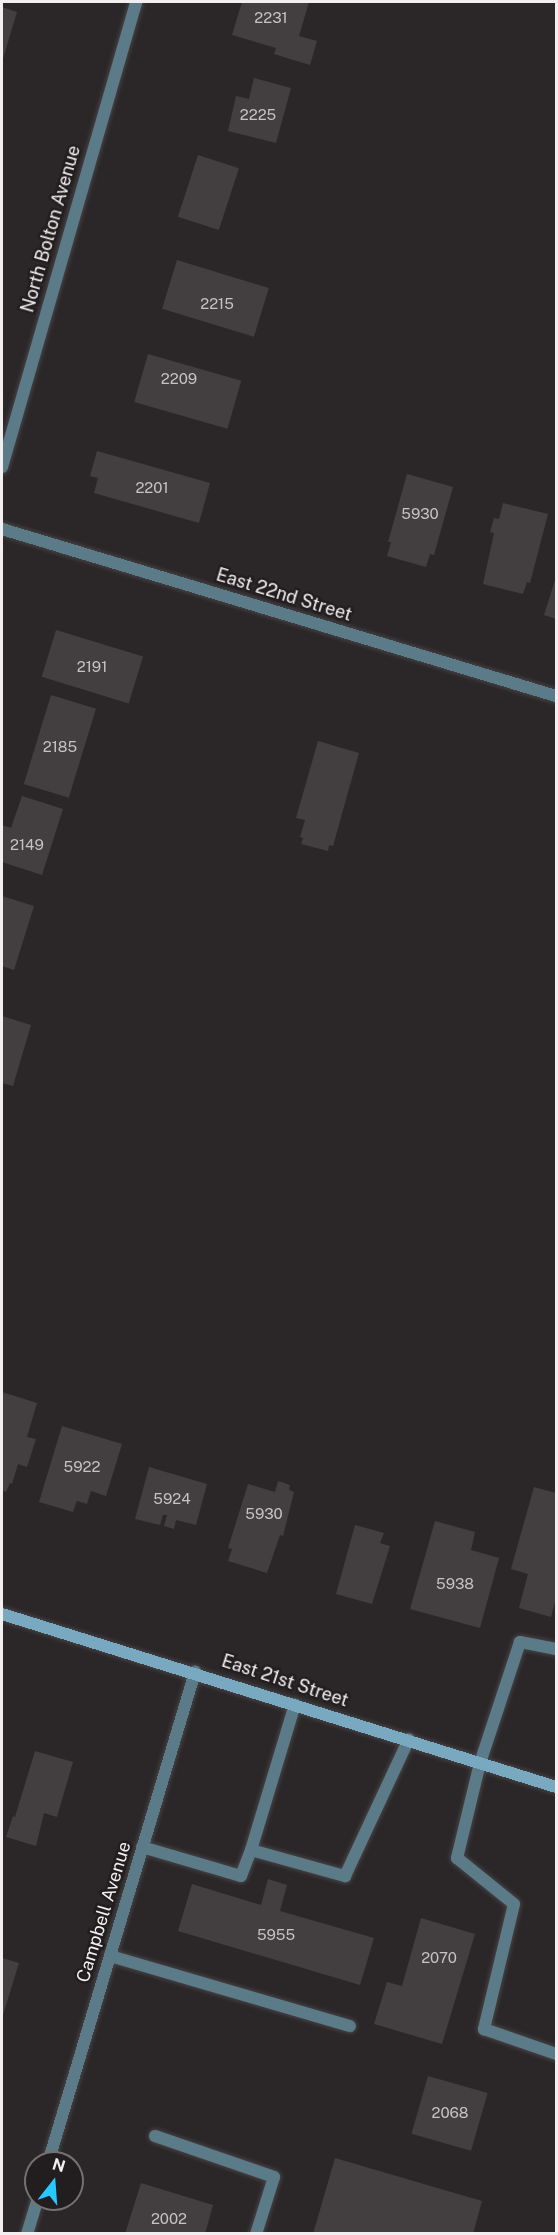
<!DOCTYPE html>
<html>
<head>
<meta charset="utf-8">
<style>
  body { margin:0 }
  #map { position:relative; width:558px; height:2235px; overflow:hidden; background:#2b2729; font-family:"Public Sans",sans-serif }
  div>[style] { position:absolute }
  .building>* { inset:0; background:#433f40; transform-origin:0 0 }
  .roads { filter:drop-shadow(0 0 2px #474345) drop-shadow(0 0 2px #474345) }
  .lane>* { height:12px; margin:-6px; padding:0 6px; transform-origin:6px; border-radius:6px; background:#5c7b88 }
  .street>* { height:12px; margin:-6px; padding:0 6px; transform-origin:6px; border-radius:6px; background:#5c7b88 }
  .secondary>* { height:12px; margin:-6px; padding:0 6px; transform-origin:6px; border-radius:6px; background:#78a9c0 }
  span { translate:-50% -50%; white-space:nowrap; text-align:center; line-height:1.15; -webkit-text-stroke:5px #221d1f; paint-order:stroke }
  .number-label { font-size:15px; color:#c6c3c4 }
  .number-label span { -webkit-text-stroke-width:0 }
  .street-label { font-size:18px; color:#f2eff0 }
  .frame { position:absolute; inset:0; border:3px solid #f2eff0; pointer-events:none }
  .north { position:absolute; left:24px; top:2151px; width:60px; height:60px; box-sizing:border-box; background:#221d1f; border:2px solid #757173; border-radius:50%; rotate:17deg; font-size:16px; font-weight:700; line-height:24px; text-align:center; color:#f2eff0 }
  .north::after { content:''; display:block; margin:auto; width:21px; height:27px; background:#27c8ff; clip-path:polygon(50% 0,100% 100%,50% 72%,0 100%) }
</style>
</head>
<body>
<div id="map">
  <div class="building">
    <div style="clip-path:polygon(242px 2px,309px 2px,299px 36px,317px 41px,310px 65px,274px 54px,276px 48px,232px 35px)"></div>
    <div style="clip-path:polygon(2px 7px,17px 12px,2px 62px)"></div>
    <div style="clip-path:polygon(254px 78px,291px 88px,276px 143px,228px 131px,236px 96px,249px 99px)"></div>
    <div style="left:198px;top:155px;width:43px;height:65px;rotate:18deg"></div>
    <div style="left:177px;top:260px;width:96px;height:51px;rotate:17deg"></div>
    <div style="left:148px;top:354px;width:97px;height:50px;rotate:16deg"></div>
    <div style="clip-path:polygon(97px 451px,210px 483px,199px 523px,94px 493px,98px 478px,90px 476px)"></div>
    <div style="clip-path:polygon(407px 474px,453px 487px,434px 555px,430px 554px,426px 567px,387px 556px,391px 542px,388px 542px)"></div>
    <div style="clip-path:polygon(503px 503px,548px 514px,530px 583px,527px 582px,523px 594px,483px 584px,494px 533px,490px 532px,494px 518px,499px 519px)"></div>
    <div style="clip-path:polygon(556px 577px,556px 619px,544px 615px)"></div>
    <div style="left:56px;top:630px;width:91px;height:49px;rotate:17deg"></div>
    <div style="left:51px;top:695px;width:47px;height:93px;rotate:17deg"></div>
    <div style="clip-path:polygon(318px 741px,359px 753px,333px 846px,329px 845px,328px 851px,301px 844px,303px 838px,300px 837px,305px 820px,296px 818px)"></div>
    <div style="clip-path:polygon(22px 796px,63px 809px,42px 875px,2px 862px,2px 825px,11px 828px)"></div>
    <div style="clip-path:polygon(2px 896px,34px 906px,14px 970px,2px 966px)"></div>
    <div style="clip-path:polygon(2px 1016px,31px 1025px,13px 1086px,2px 1083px)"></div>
    <div style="clip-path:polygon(2px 1392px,37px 1403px,27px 1437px,36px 1439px,27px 1467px,18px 1464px,12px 1484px,10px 1483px,6px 1492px,2px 1490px)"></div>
    <div style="clip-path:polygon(62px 1426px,122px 1444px,106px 1496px,91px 1491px,87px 1504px,77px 1501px,73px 1512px,39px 1502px)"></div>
    <div style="clip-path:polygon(149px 1467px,207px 1484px,196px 1525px,176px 1520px,174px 1529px,164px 1526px,167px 1515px,163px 1515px,160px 1525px,135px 1519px)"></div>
    <div style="clip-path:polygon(278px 1481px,290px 1485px,289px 1490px,294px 1492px,283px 1536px,280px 1535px,267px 1573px,228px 1561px,232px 1549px,228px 1548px,248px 1484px,275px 1492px)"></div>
    <div style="clip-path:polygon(534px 1487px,556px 1493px,556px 1598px,551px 1617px,519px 1608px,528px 1574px,511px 1569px)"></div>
    <div style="clip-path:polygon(435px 1521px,475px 1532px,471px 1550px,499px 1558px,480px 1628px,410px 1609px)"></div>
    <div style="clip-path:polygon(355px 1525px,384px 1533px,380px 1543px,390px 1546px,372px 1604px,336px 1594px)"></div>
    <div style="clip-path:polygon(35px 1751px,73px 1762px,57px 1817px,44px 1813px,36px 1846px,6px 1837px,13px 1816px,15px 1817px)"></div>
    <div style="clip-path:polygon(268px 1879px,287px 1885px,280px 1911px,374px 1938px,360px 1985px,178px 1931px,192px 1884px,261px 1905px)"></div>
    <div style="clip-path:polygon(421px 1918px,475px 1934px,442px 2044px,374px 2024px,387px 1982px,402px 1986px)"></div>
    <div style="clip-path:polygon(2px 1958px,19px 1963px,2px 2018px)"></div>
    <div style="left:428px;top:2076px;width:62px;height:60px;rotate:16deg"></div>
    <div style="clip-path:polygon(335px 2158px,482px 2201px,473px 2234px,313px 2234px)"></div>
    <div style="clip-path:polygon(141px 2183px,213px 2205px,205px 2234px,125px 2234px)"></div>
  </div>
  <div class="roads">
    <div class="lane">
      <div style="left:556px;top:1649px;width:37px;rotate:-169deg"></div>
      <div style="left:520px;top:1642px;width:127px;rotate:108.3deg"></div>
      <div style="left:480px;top:1763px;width:98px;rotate:103.6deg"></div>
      <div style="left:457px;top:1858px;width:73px;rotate:38.9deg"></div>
      <div style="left:514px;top:1904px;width:129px;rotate:103.5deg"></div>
      <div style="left:484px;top:2029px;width:76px;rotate:19.1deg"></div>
      <div style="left:142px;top:1847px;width:103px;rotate:16.3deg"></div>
      <div style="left:241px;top:1876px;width:28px;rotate:-69deg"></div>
      <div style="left:251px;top:1850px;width:98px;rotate:15.5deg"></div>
      <div style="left:345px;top:1876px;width:151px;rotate:-65deg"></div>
      <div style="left:251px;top:1850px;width:152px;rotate:-73.2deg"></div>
      <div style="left:110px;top:1956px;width:250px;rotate:16.3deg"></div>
      <div style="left:155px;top:2136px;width:126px;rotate:19deg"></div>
      <div style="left:274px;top:2177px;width:60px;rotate:107.5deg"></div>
    </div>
    <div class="street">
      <div style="left:2px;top:467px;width:484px;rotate:-73.9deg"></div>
      <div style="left:2px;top:529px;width:579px;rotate:16.78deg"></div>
      <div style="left:48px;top:2163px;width:513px;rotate:-73.33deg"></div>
      <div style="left:27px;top:2234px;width:37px;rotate:-73deg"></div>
    </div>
    <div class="secondary">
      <div style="left:2px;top:1614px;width:580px;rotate:17.34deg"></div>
    </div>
  </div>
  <div class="number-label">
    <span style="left:271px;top:18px">2231</span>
    <span style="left:258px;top:115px">2225</span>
    <span style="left:217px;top:304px">2215</span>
    <span style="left:179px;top:379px">2209</span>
    <span style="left:152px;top:488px">2201</span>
    <span style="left:420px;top:514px">5930</span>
    <span style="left:92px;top:667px">2191</span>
    <span style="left:60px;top:747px">2185</span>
    <span style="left:27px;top:845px">2149</span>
    <span style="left:82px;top:1467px">5922</span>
    <span style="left:172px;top:1499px">5924</span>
    <span style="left:264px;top:1514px">5930</span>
    <span style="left:455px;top:1584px">5938</span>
    <span style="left:276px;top:1935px">5955</span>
    <span style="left:439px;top:1958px">2070</span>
    <span style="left:450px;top:2113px">2068</span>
    <span style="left:169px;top:2219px">2002</span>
  </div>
  <div class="street-label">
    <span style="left:51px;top:229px;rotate:-74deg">North Bolton Avenue</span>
    <span style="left:284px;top:595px;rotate:17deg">East 22nd Street</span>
    <span style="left:285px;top:1681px;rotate:18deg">East 21st Street</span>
    <span style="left:104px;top:1912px;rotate:-73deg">Campbell Avenue</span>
  </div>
  <div class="frame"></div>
  <div class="north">N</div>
</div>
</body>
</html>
